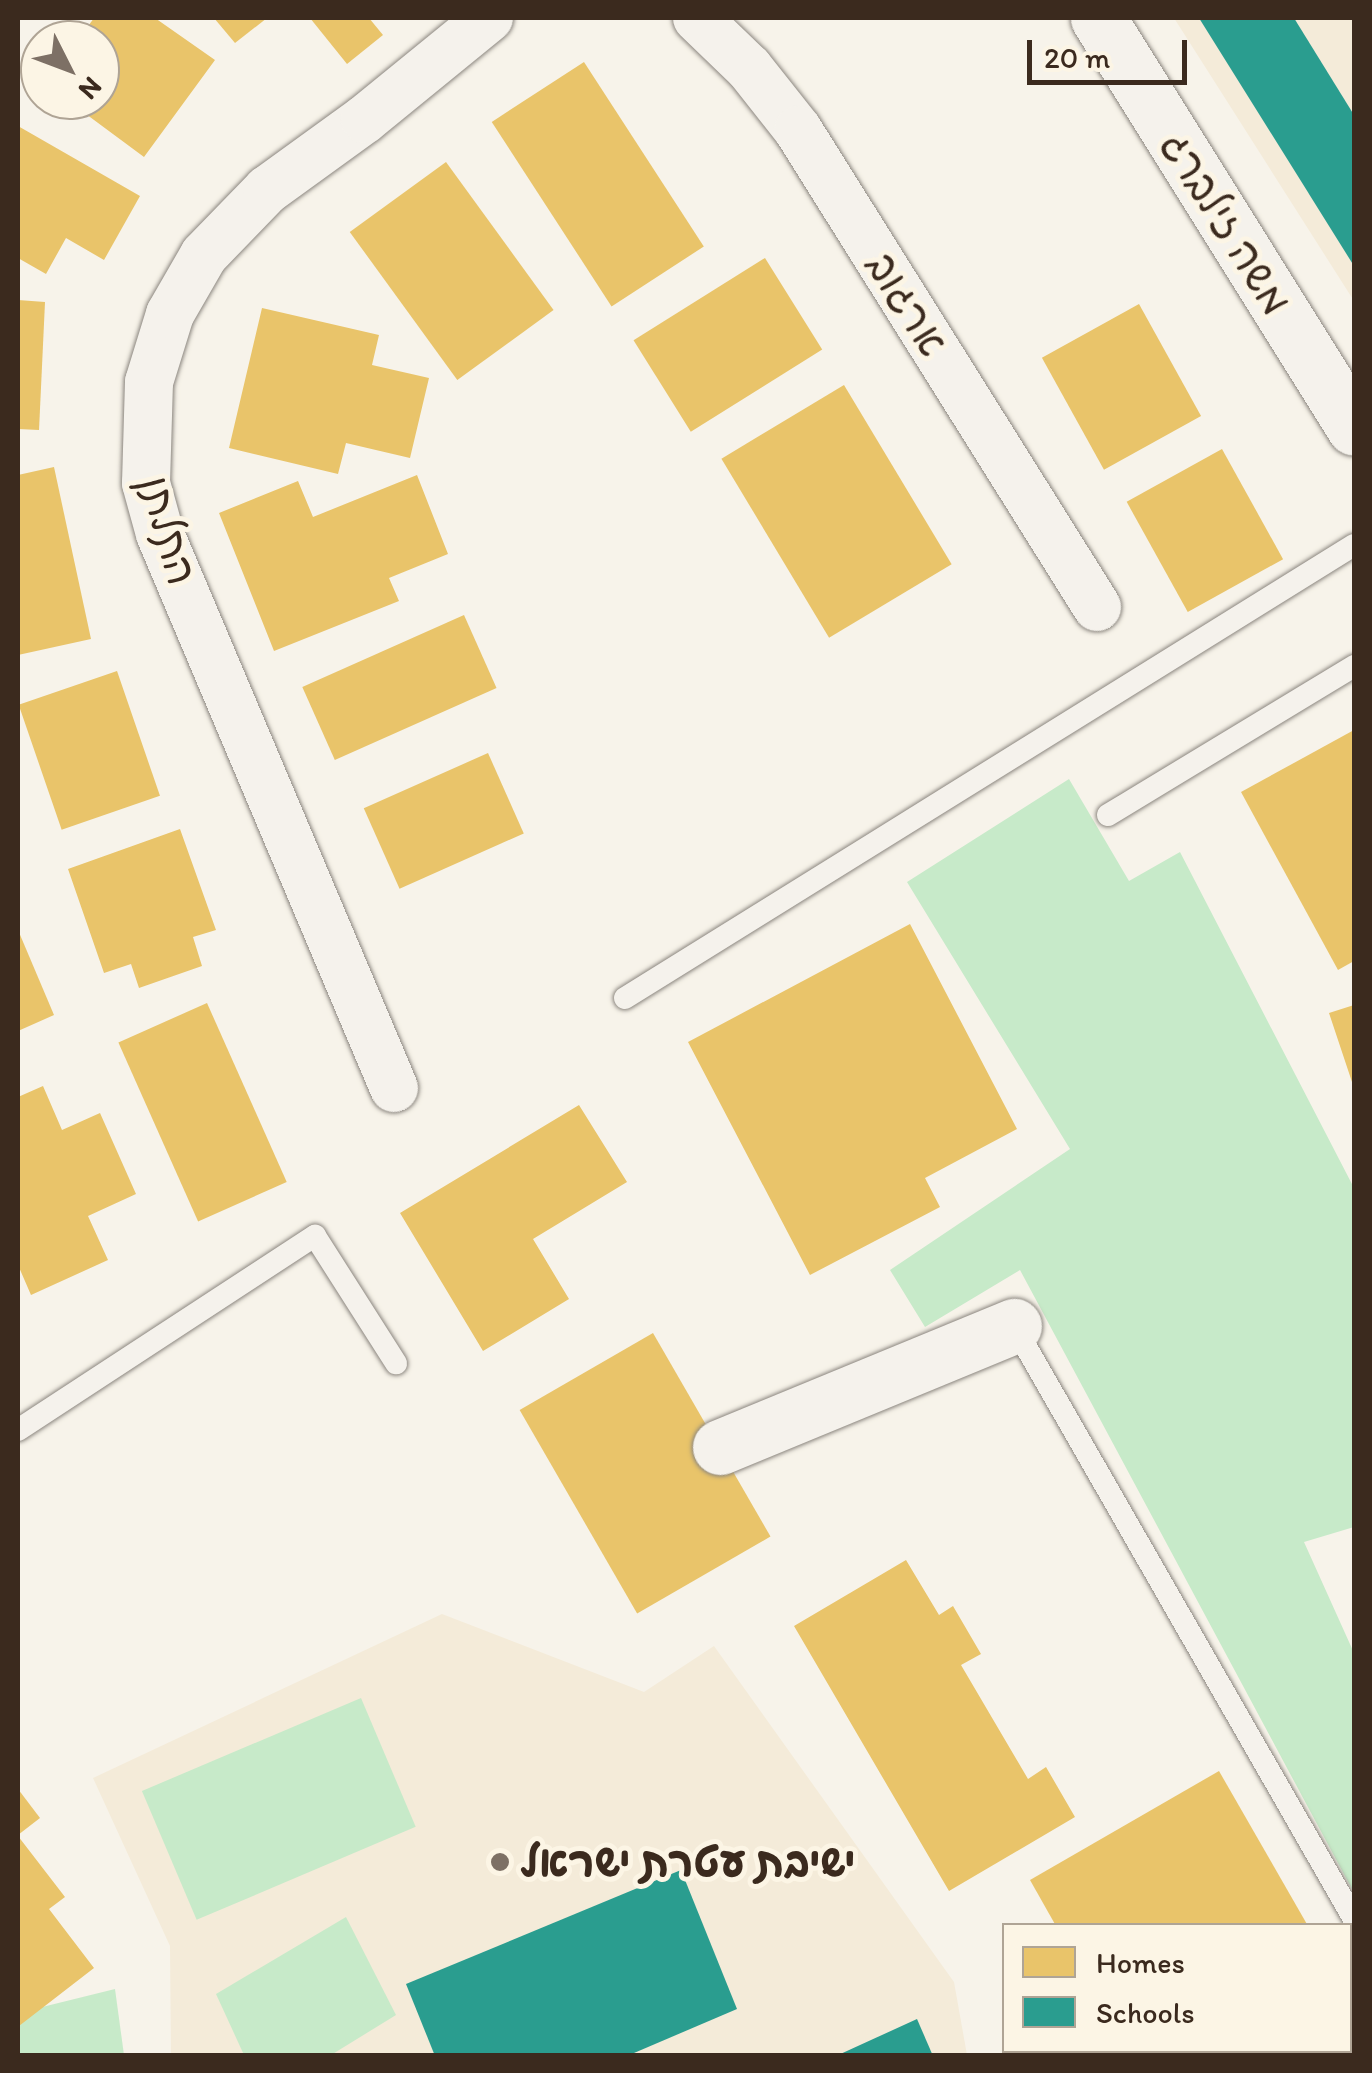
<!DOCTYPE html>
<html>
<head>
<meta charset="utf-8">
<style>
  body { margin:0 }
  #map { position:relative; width:1372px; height:2073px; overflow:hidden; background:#f7f3ea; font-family:Itim,"Playpen Sans Hebrew",sans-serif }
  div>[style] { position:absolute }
  .built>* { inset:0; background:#f4ebd9 }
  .green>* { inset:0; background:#c7eac9; transform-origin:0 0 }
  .homes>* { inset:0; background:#e9c46a; transform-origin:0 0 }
  .schools>* { inset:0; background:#2a9d8f }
  .roads { filter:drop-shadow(0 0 2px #8b867f) drop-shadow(0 0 2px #8b867f) }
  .lane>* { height:22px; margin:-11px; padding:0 11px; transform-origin:11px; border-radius:11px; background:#f5f2ec }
  .street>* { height:48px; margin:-24px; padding:0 24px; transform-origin:24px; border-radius:24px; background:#f5f2ec }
  .secondary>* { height:55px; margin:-27.5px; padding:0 27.5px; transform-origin:27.5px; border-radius:27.5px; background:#f5f2ec }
  .dots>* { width:28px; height:28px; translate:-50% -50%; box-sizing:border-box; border:5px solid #fcf5e5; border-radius:50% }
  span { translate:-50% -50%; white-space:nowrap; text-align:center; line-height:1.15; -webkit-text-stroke:10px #fcf5e5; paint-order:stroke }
  .street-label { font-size:42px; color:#3b2a1e }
  .poi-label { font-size:42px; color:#3b2a1e; font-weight:700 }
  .left { translate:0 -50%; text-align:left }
  .frame { position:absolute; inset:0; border:20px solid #3b2a1e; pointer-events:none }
  .legend { position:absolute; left:1002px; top:1923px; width:350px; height:130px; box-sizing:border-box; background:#fcf5e5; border:2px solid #afa495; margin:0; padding:12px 18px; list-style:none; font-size:30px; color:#3b2a1e }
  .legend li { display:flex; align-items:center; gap:20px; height:50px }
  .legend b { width:50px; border:2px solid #afa495 }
  .north { position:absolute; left:20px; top:20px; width:100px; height:100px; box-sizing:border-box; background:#fcf5e5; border:2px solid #afa495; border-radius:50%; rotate:132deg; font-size:28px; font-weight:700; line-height:40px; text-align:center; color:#3b2a1e }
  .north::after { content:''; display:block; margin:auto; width:35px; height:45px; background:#7d7065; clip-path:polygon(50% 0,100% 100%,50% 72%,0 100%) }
  .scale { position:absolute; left:1027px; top:40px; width:160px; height:45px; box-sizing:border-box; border:5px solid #3b2a1e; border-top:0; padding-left:12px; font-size:30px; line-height:35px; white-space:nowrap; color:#3b2a1e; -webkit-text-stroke:8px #fcf5e5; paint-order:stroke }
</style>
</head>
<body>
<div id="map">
  <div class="built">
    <div style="clip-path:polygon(1174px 18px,1354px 18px,1354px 301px)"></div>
    <div style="clip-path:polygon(442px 1614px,644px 1692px,714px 1646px,954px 1982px,967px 2055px,171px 2055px,170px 1946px,93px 1778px)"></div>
  </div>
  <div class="green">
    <div style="clip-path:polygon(1069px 779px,1129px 881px,1180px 852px,1354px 1188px,1354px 1527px,1304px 1542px,1354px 1653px,1354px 1893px,1020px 1270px,925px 1327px,890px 1270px,1070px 1149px,907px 882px)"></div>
    <div style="left:361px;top:1698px;width:140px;height:238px;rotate:67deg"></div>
    <div style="clip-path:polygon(346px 1917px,396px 2015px,331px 2055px,244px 2055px,216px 1994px)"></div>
    <div style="clip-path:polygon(115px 1989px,124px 2055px,18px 2055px,18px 2013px)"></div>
  </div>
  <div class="homes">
    <div style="clip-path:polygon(94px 18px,155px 18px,215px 60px,144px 157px,67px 100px,100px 100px,100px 40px,78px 40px)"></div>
    <div style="clip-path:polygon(214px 18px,267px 18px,235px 43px)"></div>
    <div style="clip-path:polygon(310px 18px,369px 18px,383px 35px,347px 64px)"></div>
    <div style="left:584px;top:62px;width:220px;height:110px;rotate:57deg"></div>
    <div style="clip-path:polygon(18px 126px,140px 196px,104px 260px,66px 238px,46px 274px,18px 258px)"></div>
    <div style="left:446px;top:162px;width:183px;height:119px;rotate:54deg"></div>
    <div style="left:765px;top:258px;width:108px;height:155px;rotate:58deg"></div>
    <div style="clip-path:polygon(18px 300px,45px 302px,39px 430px,18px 429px)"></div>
    <div style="left:1139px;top:304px;width:128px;height:111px;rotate:61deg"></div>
    <div style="clip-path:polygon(262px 308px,379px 335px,372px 365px,429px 378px,410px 458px,346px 443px,338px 474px,229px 448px)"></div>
    <div style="left:844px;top:385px;width:209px;height:143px;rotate:59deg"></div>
    <div style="left:1222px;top:449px;width:126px;height:109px;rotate:61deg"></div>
    <div style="clip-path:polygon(54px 467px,91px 639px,18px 655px,18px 475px)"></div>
    <div style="clip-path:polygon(417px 475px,448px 554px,389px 578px,399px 601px,274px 651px,219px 513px,298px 481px,313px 517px)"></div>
    <div style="left:464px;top:615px;width:80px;height:177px;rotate:66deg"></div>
    <div style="left:117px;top:671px;width:132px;height:104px;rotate:71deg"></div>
    <div style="clip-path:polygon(1354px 730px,1354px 961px,1338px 970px,1241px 792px)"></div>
    <div style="left:488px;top:753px;width:88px;height:136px;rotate:66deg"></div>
    <div style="clip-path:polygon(180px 829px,216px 930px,193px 937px,202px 966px,139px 988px,131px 964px,104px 973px,68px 869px)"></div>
    <div style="clip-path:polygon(910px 924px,1017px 1129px,925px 1178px,940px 1207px,810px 1275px,688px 1042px)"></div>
    <div style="clip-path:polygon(18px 930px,54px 1015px,18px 1031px)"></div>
    <div style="left:207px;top:1003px;width:196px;height:97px;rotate:66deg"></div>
    <div style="clip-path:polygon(1354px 1005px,1354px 1088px,1329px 1013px)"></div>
    <div style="clip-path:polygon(43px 1086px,62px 1130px,100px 1113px,136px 1194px,88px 1216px,108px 1260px,31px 1295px,18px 1265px,18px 1097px)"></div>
    <div style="clip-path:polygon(579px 1105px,627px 1182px,533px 1239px,569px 1299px,483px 1351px,400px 1213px)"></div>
    <div style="left:653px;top:1333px;width:235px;height:154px;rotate:60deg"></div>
    <div style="clip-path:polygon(906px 1560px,939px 1615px,953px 1606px,981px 1654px,961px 1665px,1028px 1779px,1046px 1767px,1075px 1817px,949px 1891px,794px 1626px)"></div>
    <div style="clip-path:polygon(1219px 1771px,1308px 1926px,1056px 1926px,1030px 1880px)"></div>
    <div style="clip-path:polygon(18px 1789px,40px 1818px,18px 1835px)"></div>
    <div style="clip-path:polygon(18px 1836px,65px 1897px,49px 1909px,94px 1968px,19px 2026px)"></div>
  </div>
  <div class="schools">
    <div style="clip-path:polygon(1199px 18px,1294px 18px,1354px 115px,1354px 266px)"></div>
    <div style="clip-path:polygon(681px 1870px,737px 2009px,627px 2056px,435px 2056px,406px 1984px)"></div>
    <div style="clip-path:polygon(917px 2019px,933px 2056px,836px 2056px)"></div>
  </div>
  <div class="roads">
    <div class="lane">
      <div style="left:1108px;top:815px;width:288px;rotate:-31.2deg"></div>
      <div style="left:625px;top:998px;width:858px;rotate:-31.86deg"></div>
      <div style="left:1014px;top:1326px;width:684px;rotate:60.17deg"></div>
      <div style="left:18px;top:1430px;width:355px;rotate:-33.2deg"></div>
      <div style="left:315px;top:1236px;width:151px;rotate:57.5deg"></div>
    </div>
    <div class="street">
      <div style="left:697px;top:18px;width:72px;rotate:43.9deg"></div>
      <div style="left:749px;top:68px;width:79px;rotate:51.7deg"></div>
      <div style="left:798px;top:130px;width:563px;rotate:57.92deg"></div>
      <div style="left:394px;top:1088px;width:601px;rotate:-112.9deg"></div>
      <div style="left:160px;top:534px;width:53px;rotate:-105.4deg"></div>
      <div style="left:146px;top:483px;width:101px;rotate:-88.3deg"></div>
      <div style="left:149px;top:382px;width:71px;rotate:-72.8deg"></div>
      <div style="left:170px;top:314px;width:68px;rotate:-60deg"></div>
      <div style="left:204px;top:255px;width:91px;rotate:-45.9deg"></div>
      <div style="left:267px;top:190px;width:121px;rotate:-35.9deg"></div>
      <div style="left:365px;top:119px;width:160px;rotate:-39.2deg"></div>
      <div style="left:1348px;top:2056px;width:7px;rotate:-34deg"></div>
    </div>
    <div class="secondary">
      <div style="left:1098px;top:18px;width:483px;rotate:58deg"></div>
      <div style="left:720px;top:1447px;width:318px;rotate:-22.4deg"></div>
    </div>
  </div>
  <div class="dots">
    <div style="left:500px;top:1862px;background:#7d7065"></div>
  </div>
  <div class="street-label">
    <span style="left:1226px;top:223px;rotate:58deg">משה זילברג</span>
    <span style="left:907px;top:304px;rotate:58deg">ארגוב</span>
    <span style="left:168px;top:530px;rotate:74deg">התלתן</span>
  </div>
  <div class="poi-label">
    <span class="left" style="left:520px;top:1862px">ישיבת עטרת ישראל</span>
  </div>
  <div class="frame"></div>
  <ul class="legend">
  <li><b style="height:28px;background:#e9c46a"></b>Homes</li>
  <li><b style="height:28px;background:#2a9d8f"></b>Schools</li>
  </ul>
  <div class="north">N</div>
  <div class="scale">20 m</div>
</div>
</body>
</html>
